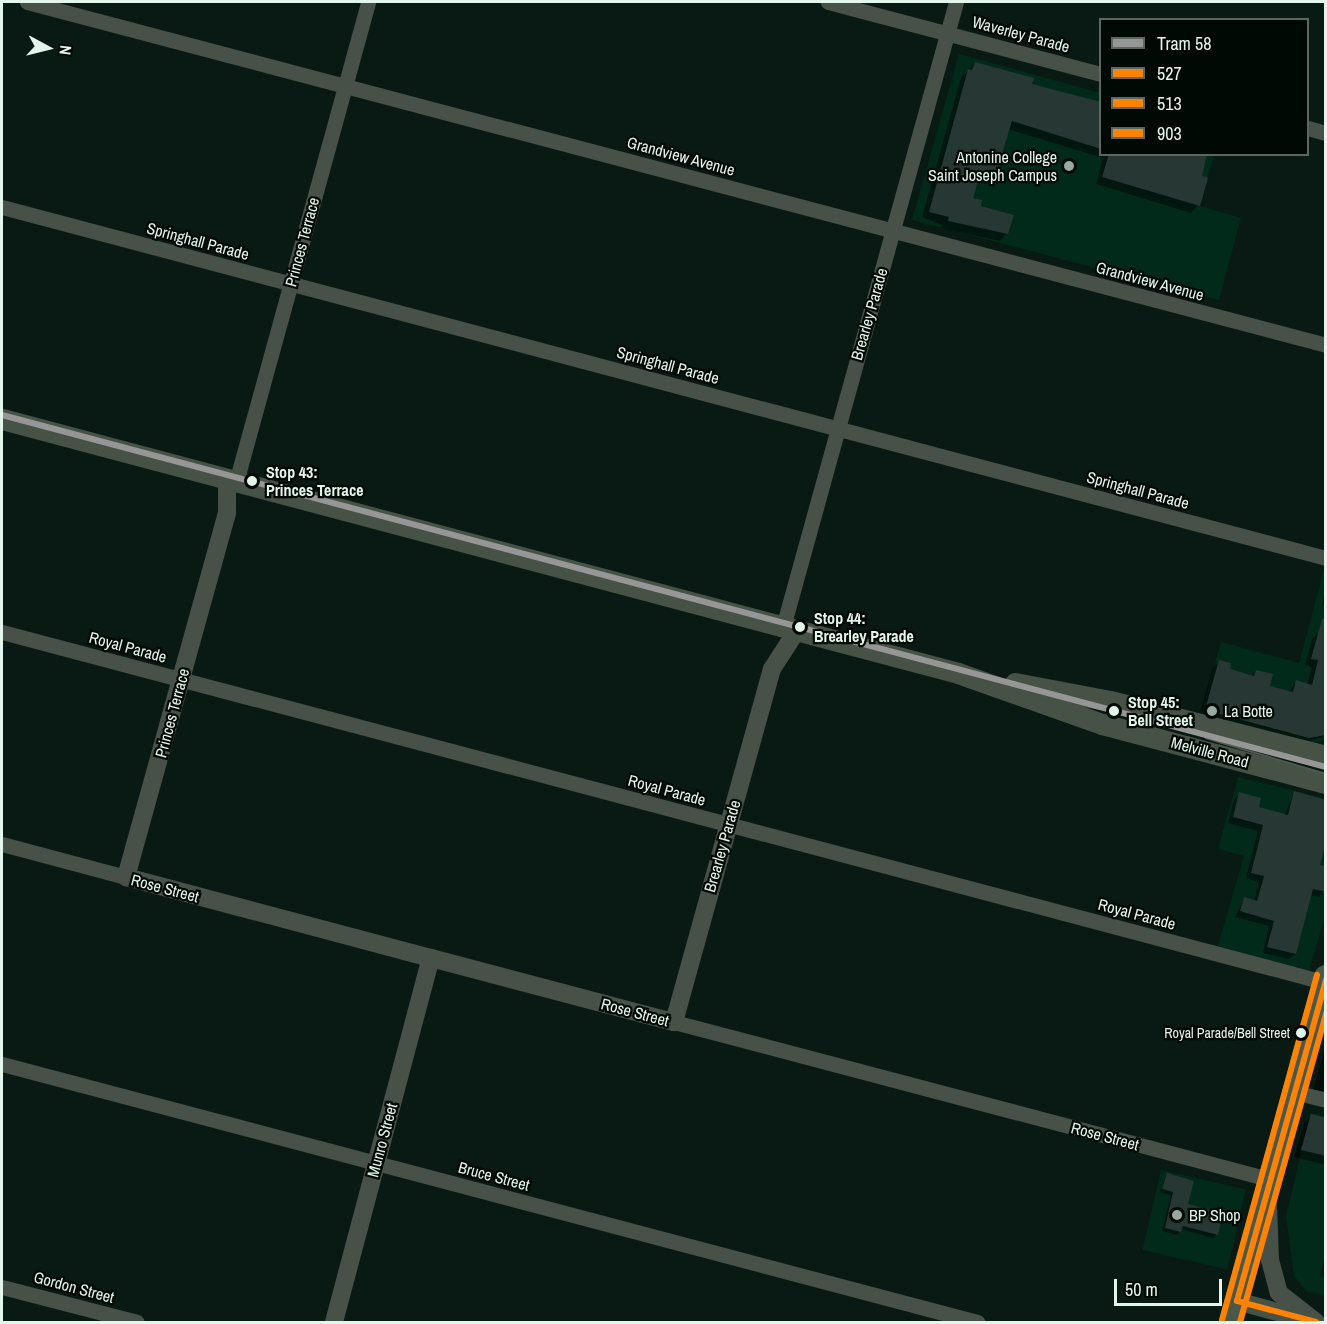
<!DOCTYPE html>
<html>
<head>
<meta charset="utf-8">
<style>
  body { margin:0 }
  #map { position:relative; width:1327px; height:1324px; overflow:hidden; background:#091a14; font-family:"Archivo Narrow",sans-serif }
  div>[style] { position:absolute }
  .built>* { inset:0; background:#012a1b; transform-origin:0 0 }
  .shadow>* { inset:0; background:#0007 }
  .building>* { inset:0; background:#273733 }
  .minor>* { height:15px; margin:-7.5px; padding:0 7.5px; transform-origin:7.5px; border-radius:7.5px; background:#475147 }
  .tertiary>* { height:18px; margin:-9px; padding:0 9px; transform-origin:9px; border-radius:9px; background:#475147 }
  .secondary>* { height:21px; margin:-10.5px; padding:0 10.5px; transform-origin:10.5px; border-radius:10.5px; background:#465246 }
  .trunk>* { height:24px; margin:-12px; padding:0 12px; transform-origin:12px; border-radius:12px; background:#4a584a }
  .tram>* { height:1.5px; margin:-0.75px; padding:0 0.75px; transform-origin:0.75px; border-radius:0.75px; background:#4c5850 }
  .bus-1>* { height:6px; margin:-3px; padding:0 3px; transform-origin:3px; border-radius:3px; background:#ff8200 }
  .bus-2>* { height:6px; margin:-3px; padding:0 3px; transform-origin:3px; border-radius:3px; background:#ff8200 }
  .bus-3>* { height:6px; margin:-3px; padding:0 3px; transform-origin:3px; border-radius:3px; background:#ff8200 }
  .tram-1>* { height:6px; margin:-3px; padding:0 3px; transform-origin:3px; border-radius:3px; background:#969696 }
  .dots>* { width:16px; height:16px; translate:-50% -50%; box-sizing:border-box; border:3px solid #010904; border-radius:50% }
  span { translate:-50% -50%; white-space:nowrap; text-align:center; line-height:1.15; -webkit-text-stroke:4.5px #010904; paint-order:stroke }
  .bus-label { font-size:14px; color:#e3f6ec }
  .right { translate:-100% -50%; text-align:right }
  .street-label { font-size:16px; color:#e3f6ec }
  .poi-label { font-size:16px; color:#e3f6ec }
  .left { translate:0 -50%; text-align:left }
  .stop-label { font-size:16px; color:#e3f6ec; font-weight:700 }
  .frame { position:absolute; inset:0; border:3px solid #e3f6ec; pointer-events:none }
  .legend { position:absolute; left:1099px; top:18px; width:210px; height:138px; box-sizing:border-box; background:#010904; border:2px solid #5b6861; margin:0; padding:8px 10px; list-style:none; font-size:18px; color:#e3f6ec }
  .legend li { display:flex; align-items:center; gap:12px; height:30px }
  .legend b { width:30px; border:2px solid #5b6861 }
  .north { position:absolute; left:18px; top:18px; width:60px; height:60px; -webkit-text-stroke:4px #010904; paint-order:stroke; rotate:97deg; font-size:16px; font-weight:700; line-height:24px; text-align:center; color:#e3f6ec }
  .north::after { content:''; display:block; margin:auto; width:21px; height:27px; background:#e3f6ec; clip-path:polygon(50% 0,100% 100%,50% 72%,0 100%) }
  .scale { position:absolute; left:1114px; top:1279px; width:108px; height:27px; box-sizing:border-box; border:3px solid #e3f6ec; border-top:0; padding-left:8px; font-size:18px; line-height:21px; white-space:nowrap; color:#e3f6ec; -webkit-text-stroke:4px #010904; paint-order:stroke }
</style>
</head>
<body>
<div id="map">
  <div class="built">
    <div style="clip-path:polygon(959px 54px,1100px 93px,1100px 154px,1214px 155px,1200px 206px,1241px 218px,1219px 300px,912px 220px)"></div>
    <div style="clip-path:polygon(1324px 570px,1325px 740px,1315px 743px,1201px 715px,1221px 642px,1299px 663px)"></div>
    <div style="clip-path:polygon(1238px 777px,1325px 798px,1325px 916px,1305px 985px,1214px 959px,1244px 856px,1218px 849px)"></div>
    <div style="clip-path:polygon(1310px 1113px,1325px 1116px,1325px 1296px,1306px 1291px,1294px 1276px,1286px 1217px)"></div>
    <div style="left:1161px;top:1170px;width:87px;height:82px;rotate:13deg"></div>
  </div>
  <div class="shadow">
    <div style="clip-path:polygon(975px 63px,1030px 85px,1100px 104px,1100px 154px,1204px 154px,1198px 205px,1191px 213px,1096px 184px,1103px 158px,1008px 129px,994px 176px,986px 184px,976px 181px,971px 199px,1007px 233px,1000px 241px,941px 228px,942px 225px,922px 217px,961px 78px)"></div>
    <div style="clip-path:polygon(1326px 590px,1326px 606px,1322px 605px)"></div>
    <div style="clip-path:polygon(1319px 632px,1326px 633px,1326px 736px,1301px 744px,1199px 717px,1212px 669px,1219px 662px,1228px 671px,1251px 676px,1256px 671px,1268px 688px,1288px 693px,1296px 682px,1307px 685px,1312px 667px,1305px 665px,1312px 639px)"></div>
    <div style="clip-path:polygon(1294px 793px,1326px 888px,1319px 897px,1310px 895px,1295px 954px,1289px 959px,1263px 953px,1269px 926px,1235px 917px,1244px 899px,1254px 902px,1259px 882px,1246px 878px,1258px 831px,1228px 823px,1234px 800px,1240px 794px,1257px 808px,1284px 816px)"></div>
    <div style="clip-path:polygon(1326px 1044px,1326px 1093px,1313px 1090px)"></div>
    <div style="clip-path:polygon(1312px 1116px,1326px 1120px,1326px 1165px,1294px 1157px,1304px 1123px)"></div>
    <div style="clip-path:polygon(1167px 1175px,1186px 1205px,1216px 1234px,1213px 1238px,1181px 1229px,1177px 1235px,1162px 1231px,1171px 1195px,1160px 1192px)"></div>
    <div style="clip-path:polygon(1326px 1254px,1326px 1277px,1320px 1276px)"></div>
  </div>
  <div class="building">
    <div style="clip-path:polygon(975px 62px,1034px 78px,1032px 84px,1101px 102px,1101px 149px,1012px 121px,995px 177px,980px 173px,973px 198px,982px 200px,981px 206px,1014px 215px,1008px 234px,948px 221px,949px 217px,929px 212px,968px 69px,972px 70px)"></div>
    <div style="clip-path:polygon(1109px 154px,1207px 154px,1202px 176px,1208px 178px,1200px 206px,1102px 177px)"></div>
    <div style="clip-path:polygon(1322px 619px,1326px 619px,1326px 735px,1309px 738px,1205px 710px,1219px 660px,1231px 663px,1230px 669px,1254px 676px,1256px 670px,1273px 674px,1270px 686px,1293px 692px,1296px 680px,1312px 685px,1318px 660px,1311px 659px)"></div>
    <div style="clip-path:polygon(1294px 791px,1326px 800px,1326px 842px,1320px 865px,1326px 866px,1326px 892px,1313px 889px,1296px 954px,1267px 947px,1274px 921px,1240px 911px,1244px 897px,1257px 901px,1264px 876px,1251px 873px,1263px 825px,1233px 817px,1239px 792px,1261px 798px,1259px 807px,1288px 815px)"></div>
    <div style="clip-path:polygon(1311px 1114px,1326px 1118px,1326px 1156px,1301px 1150px)"></div>
    <div style="clip-path:polygon(1167px 1173px,1194px 1181px,1188px 1204px,1223px 1213px,1218px 1235px,1183px 1226px,1181px 1232px,1165px 1228px,1173px 1192px,1162px 1189px)"></div>
  </div>
  <div class="minor">
    <div style="left:27px;top:2px;width:1344px;rotate:14.79deg"></div>
    <div style="left:828px;top:2px;width:281px;rotate:14.8deg"></div>
    <div style="left:1308px;top:128px;width:19px;rotate:16deg"></div>
    <div style="left:2px;top:207px;width:1370px;rotate:14.85deg"></div>
    <div style="left:236px;top:482px;width:498px;rotate:-74.6deg"></div>
    <div style="left:783px;top:627px;width:649px;rotate:-74.53deg"></div>
    <div style="left:2px;top:632px;width:1368px;rotate:14.83deg"></div>
    <div style="left:2px;top:844px;width:128px;rotate:14.9deg"></div>
    <div style="left:674px;top:1022px;width:615px;rotate:14.78deg"></div>
    <div style="left:2px;top:1064px;width:1009px;rotate:14.82deg"></div>
    <div style="left:1294px;top:1092px;width:33px;rotate:14deg"></div>
    <div style="left:2px;top:1287px;width:139px;rotate:14.5deg"></div>
  </div>
  <div class="tertiary">
    <div style="left:227px;top:479px;width:34px;rotate:90deg"></div>
    <div style="left:227px;top:513px;width:378px;rotate:105.5deg"></div>
    <div style="left:126px;top:877px;width:316px;rotate:14.9deg"></div>
    <div style="left:431px;top:958px;width:251px;rotate:14.8deg"></div>
    <div style="left:674px;top:1022px;width:366px;rotate:-74.5deg"></div>
    <div style="left:772px;top:669px;width:46px;rotate:-57.3deg"></div>
    <div style="left:1268px;top:1205px;width:55px;rotate:87.9deg"></div>
    <div style="left:1270px;top:1260px;width:34px;rotate:75deg"></div>
    <div style="left:1279px;top:1293px;width:47px;rotate:38.1deg"></div>
    <div style="left:1237px;top:1301px;width:68px;rotate:15.3deg"></div>
    <div style="left:334px;top:1322px;width:377px;rotate:-75.1deg"></div>
  </div>
  <div class="secondary">
    <div style="left:2px;top:419px;width:989px;rotate:14.88deg"></div>
    <div style="left:958px;top:673px;width:153px;rotate:19.5deg"></div>
    <div style="left:1102px;top:724px;width:232px;rotate:14.8deg"></div>
    <div style="left:1015px;top:683px;width:97px;rotate:10.7deg"></div>
    <div style="left:1110px;top:701px;width:223px;rotate:14.3deg"></div>
  </div>
  <div class="trunk">
    <div style="left:1231px;top:1322px;width:358px;rotate:-74.6deg"></div>
  </div>
  <div class="tram">
    <div style="left:1206px;top:738px;width:125px;rotate:16.7deg"></div>
  </div>
  <div class="bus-1">
    <div style="left:1316px;top:1322px;width:82px;rotate:-165.1deg"></div>
    <div style="left:1237px;top:1301px;width:334px;rotate:-74.5deg"></div>
  </div>
  <div class="bus-2">
    <div style="left:1240px;top:1322px;width:321px;rotate:-74.4deg"></div>
  </div>
  <div class="bus-3">
    <div style="left:1222px;top:1320px;width:358px;rotate:-74.6deg"></div>
  </div>
  <div class="tram-1">
    <div style="left:2px;top:415px;width:1370px;rotate:14.89deg"></div>
  </div>
  <div class="dots">
    <div style="left:1069px;top:166px;background:#97a9a0"></div>
    <div style="left:252px;top:481px;background:#e3f6ec"></div>
    <div style="left:800px;top:627px;background:#e3f6ec"></div>
    <div style="left:1114px;top:711px;background:#e3f6ec"></div>
    <div style="left:1212px;top:711px;background:#97a9a0"></div>
    <div style="left:1301px;top:1033px;background:#e3f6ec"></div>
    <div style="left:1177px;top:1215px;background:#97a9a0"></div>
  </div>
  <div class="bus-label">
    <span class="right" style="left:1290px;top:1033px">Royal Parade/Bell Street</span>
  </div>
  <div class="street-label">
    <span style="left:1021px;top:34px;rotate:15deg">Waverley Parade</span>
    <span style="left:681px;top:156px;rotate:15deg">Grandview Avenue</span>
    <span style="left:198px;top:241px;rotate:15deg">Springhall Parade</span>
    <span style="left:302px;top:242px;rotate:-75deg">Princes Terrace</span>
    <span style="left:1150px;top:281px;rotate:15deg">Grandview Avenue</span>
    <span style="left:869px;top:314px;rotate:-74deg">Brearley Parade</span>
    <span style="left:668px;top:365px;rotate:15deg">Springhall Parade</span>
    <span style="left:1138px;top:490px;rotate:15deg">Springhall Parade</span>
    <span style="left:128px;top:647px;rotate:15deg">Royal Parade</span>
    <span style="left:172px;top:713px;rotate:-75deg">Princes Terrace</span>
    <span style="left:1210px;top:752px;rotate:15deg">Melville Road</span>
    <span style="left:667px;top:790px;rotate:15deg">Royal Parade</span>
    <span style="left:722px;top:846px;rotate:-74deg">Brearley Parade</span>
    <span style="left:165px;top:888px;rotate:15deg">Rose Street</span>
    <span style="left:1137px;top:914px;rotate:15deg">Royal Parade</span>
    <span style="left:635px;top:1012px;rotate:15deg">Rose Street</span>
    <span style="left:1105px;top:1136px;rotate:15deg">Rose Street</span>
    <span style="left:382px;top:1140px;rotate:-75deg">Munro Street</span>
    <span style="left:494px;top:1176px;rotate:15deg">Bruce Street</span>
    <span style="left:74px;top:1287px;rotate:15deg">Gordon Street</span>
  </div>
  <div class="poi-label">
    <span class="right" style="left:1057px;top:166px">Antonine College<br>Saint Joseph Campus</span>
    <span class="left" style="left:1224px;top:711px">La Botte</span>
    <span class="left" style="left:1189px;top:1215px">BP Shop</span>
  </div>
  <div class="stop-label">
    <span class="left" style="left:266px;top:481px">Stop 43:<br>Princes Terrace</span>
    <span class="left" style="left:814px;top:627px">Stop 44:<br>Brearley Parade</span>
    <span class="left" style="left:1128px;top:711px">Stop 45:<br>Bell Street</span>
  </div>
  <div class="frame"></div>
  <ul class="legend">
  <li><b style="height:8px;background:#969696"></b>Tram 58</li>
  <li><b style="height:8px;background:#ff8200"></b>527</li>
  <li><b style="height:8px;background:#ff8200"></b>513</li>
  <li><b style="height:8px;background:#ff8200"></b>903</li>
  </ul>
  <div class="north">N</div>
  <div class="scale">50 m</div>
</div>
</body>
</html>
